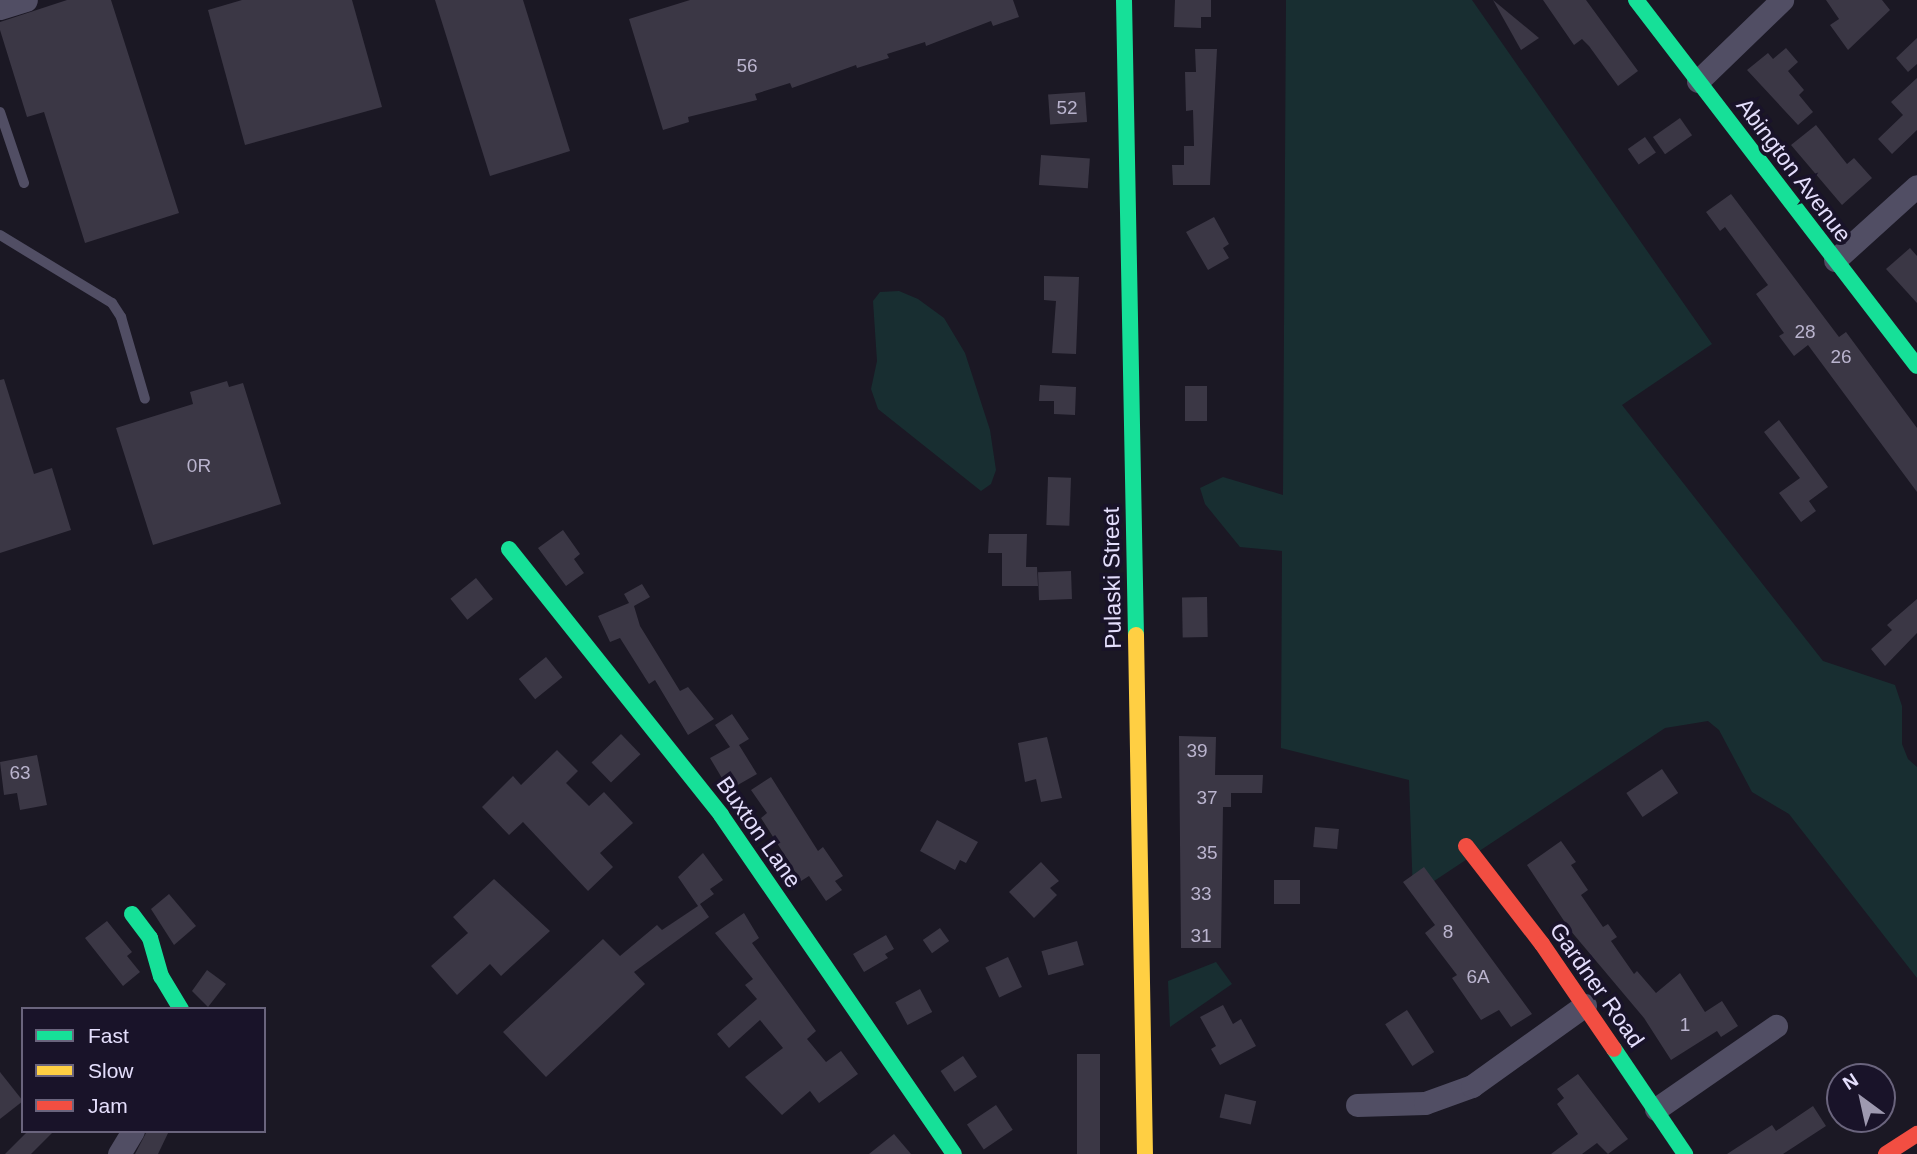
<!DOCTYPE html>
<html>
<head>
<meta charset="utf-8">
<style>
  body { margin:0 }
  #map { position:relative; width:1917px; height:1154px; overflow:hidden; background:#1b1824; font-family:Helvetica,sans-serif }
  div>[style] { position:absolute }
  .green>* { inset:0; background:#182e31 }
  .building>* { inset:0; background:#3b3745; transform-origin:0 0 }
  .lane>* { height:10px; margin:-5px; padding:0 5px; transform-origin:5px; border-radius:5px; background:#514e64 }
  .street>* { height:23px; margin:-11.5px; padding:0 11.5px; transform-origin:11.5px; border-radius:11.5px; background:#514e64 }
  .fast>* { height:16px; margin:-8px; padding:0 8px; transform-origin:8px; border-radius:8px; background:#16e098 }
  .slow>* { height:16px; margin:-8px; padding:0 8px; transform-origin:8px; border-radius:8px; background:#ffcf43 }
  .jam>* { height:16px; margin:-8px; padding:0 8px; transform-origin:8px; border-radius:8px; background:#f24e42 }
  span { translate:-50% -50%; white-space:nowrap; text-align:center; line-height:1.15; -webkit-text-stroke:7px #191329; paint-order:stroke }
  .number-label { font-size:19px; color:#bab4ce }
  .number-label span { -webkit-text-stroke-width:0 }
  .street-label { font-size:23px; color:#e4defc }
  .legend { position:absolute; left:21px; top:1007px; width:245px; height:126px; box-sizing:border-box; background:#191329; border:2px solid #6a647d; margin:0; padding:9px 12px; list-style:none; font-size:21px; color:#e4defc }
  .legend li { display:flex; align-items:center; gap:14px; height:35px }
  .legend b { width:35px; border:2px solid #6a647d }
  .north { position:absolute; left:1826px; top:1063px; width:70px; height:70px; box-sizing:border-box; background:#191329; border:2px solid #6a647d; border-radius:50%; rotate:327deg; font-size:19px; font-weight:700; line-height:28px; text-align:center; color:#e4defc }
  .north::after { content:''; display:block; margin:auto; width:24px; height:32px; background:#9e99b0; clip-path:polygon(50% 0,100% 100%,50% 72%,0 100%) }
</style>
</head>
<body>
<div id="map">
  <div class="green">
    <div style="clip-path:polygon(1286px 0,1472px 0,1712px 344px,1622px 405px,1823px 661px,1895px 685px,1902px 706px,1902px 744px,1908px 759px,1917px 767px,1917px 978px,1789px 814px,1752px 792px,1719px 730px,1708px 721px,1665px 728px,1413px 895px,1409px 780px,1281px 748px,1282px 551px,1240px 547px,1205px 504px,1200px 488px,1223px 477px,1283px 495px)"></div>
    <div style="clip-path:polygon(899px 291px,918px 299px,944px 318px,965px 353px,990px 430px,996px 470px,991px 484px,981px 491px,878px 409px,871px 389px,877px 361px,873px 301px,880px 292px)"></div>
    <div style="clip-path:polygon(1216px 962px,1232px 984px,1170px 1027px,1168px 981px)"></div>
  </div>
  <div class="building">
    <div style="clip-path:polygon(67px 0,111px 0,179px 213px,85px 243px,44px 112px,27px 117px,0 30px,0 22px)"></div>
    <div style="clip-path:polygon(242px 0,352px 0,382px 107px,245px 145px,208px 10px)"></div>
    <div style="clip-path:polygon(435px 0,523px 0,570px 151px,490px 176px)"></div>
    <div style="clip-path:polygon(690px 0,1013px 0,1019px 17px,993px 26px,991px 21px,926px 46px,925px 42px,887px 54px,889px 58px,857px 68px,856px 65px,792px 88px,790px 83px,755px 94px,757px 100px,688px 117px,689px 122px,663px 130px,629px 19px)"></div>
    <div style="clip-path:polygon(1175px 0,1211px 0,1211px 17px,1201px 17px,1201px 28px,1174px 27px)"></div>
    <div style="clip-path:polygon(1493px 0,1539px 38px,1521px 50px)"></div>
    <div style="clip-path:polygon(1543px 0,1586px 0,1638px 71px,1618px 86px,1589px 46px,1582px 39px,1574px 45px)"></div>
    <div style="clip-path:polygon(1826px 0,1882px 0,1890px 10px,1848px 50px,1830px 25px,1839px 19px)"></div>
    <div style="clip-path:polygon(1917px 38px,1917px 64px,1908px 72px,1896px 58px)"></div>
    <div style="clip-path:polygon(1786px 48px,1798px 62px,1788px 71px,1804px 90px,1799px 95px,1813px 112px,1798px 125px,1747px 70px,1768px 53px,1773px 59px)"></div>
    <div style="clip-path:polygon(1195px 49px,1217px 49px,1210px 185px,1173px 185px,1172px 165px,1184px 165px,1184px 146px,1194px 146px,1193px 110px,1186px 111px,1185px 72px,1196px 72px)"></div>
    <div style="clip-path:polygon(1917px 78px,1917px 130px,1892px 154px,1878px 139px,1903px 115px,1891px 102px)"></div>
    <div style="left:1085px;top:92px;width:30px;height:37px;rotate:86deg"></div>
    <div style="left:1680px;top:118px;width:21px;height:33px;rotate:55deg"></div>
    <div style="clip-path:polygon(1816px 125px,1847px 164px,1854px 158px,1872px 178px,1842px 205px,1791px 145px)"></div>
    <div style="left:1645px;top:137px;width:19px;height:21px;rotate:55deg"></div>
    <div style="left:1041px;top:155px;width:49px;height:30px;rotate:4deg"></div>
    <div style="clip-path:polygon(1731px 194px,1839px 337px,1846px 332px,1917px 428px,1917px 492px,1808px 345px,1794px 356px,1779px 336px,1784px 333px,1756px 294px,1768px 285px,1725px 227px,1720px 231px,1706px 212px)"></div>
    <div style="clip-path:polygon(1214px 217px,1229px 244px,1223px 248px,1229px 258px,1208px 270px,1186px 232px)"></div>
    <div style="clip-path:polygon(1910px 248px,1917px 256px,1917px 303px,1886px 269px)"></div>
    <div style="clip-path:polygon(1044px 276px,1079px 277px,1076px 354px,1052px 353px,1056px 301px,1044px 300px)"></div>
    <div style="clip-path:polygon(4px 379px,34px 474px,52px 468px,71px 530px,0 553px,0 380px)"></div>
    <div style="clip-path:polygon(227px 381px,229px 387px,243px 383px,281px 504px,153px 545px,116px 428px,193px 404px,190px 392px)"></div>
    <div style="clip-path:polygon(1040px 385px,1076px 387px,1075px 415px,1054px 414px,1054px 401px,1039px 401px)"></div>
    <div style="left:1185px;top:386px;width:22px;height:35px"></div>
    <div style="clip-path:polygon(1779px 420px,1828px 487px,1809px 501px,1816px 511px,1801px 522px,1779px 493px,1800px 478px,1764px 432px)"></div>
    <div style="left:1048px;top:477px;width:23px;height:48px;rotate:2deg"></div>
    <div style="clip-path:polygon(563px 530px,580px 554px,574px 559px,584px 573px,566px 586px,538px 548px)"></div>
    <div style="clip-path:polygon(989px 534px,1027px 534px,1026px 567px,1037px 567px,1038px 586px,1002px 586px,1002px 553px,988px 553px)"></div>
    <div style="left:1071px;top:571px;width:28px;height:33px;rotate:88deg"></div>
    <div style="left:476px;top:578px;width:27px;height:33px;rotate:51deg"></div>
    <div style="clip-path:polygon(642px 584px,650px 597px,634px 606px,640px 626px,680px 691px,688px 687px,714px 719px,688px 735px,655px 680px,649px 684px,620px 638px,610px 642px,598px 616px,629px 603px,624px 594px)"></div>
    <div style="left:1207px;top:597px;width:40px;height:25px;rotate:89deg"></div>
    <div style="clip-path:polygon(1917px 599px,1917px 633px,1885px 666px,1871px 649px,1892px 630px,1887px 625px)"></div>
    <div style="left:546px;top:657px;width:26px;height:35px;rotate:51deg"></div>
    <div style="clip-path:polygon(732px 714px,749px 739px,739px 745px,757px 774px,729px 790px,710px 758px,730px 747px,715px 725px)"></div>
    <div style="left:621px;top:734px;width:28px;height:41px;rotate:46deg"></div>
    <div style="clip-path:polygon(1179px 736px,1216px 737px,1215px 775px,1263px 775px,1262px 793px,1231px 793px,1231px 807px,1223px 807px,1221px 948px,1181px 948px)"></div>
    <div style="clip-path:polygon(1047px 737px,1062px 798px,1041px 802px,1036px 779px,1025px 782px,1018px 743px)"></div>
    <div style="clip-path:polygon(557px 750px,578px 771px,566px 783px,589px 806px,604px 792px,633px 823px,600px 853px,613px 867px,588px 891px,523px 822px,509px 835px,482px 807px,513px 776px,521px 785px)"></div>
    <div style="clip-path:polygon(37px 755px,47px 805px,20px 810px,17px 793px,4px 795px,0 762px)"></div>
    <div style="left:1662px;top:769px;width:29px;height:43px;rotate:56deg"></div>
    <div style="clip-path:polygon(771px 777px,818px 851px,823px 847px,843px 876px,835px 881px,842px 890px,826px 901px,809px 876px,801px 881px,761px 818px,767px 813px,751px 790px)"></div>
    <div style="clip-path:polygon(937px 820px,978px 842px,966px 863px,960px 860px,955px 870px,920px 851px)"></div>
    <div style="left:1315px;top:827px;width:24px;height:20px;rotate:5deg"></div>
    <div style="clip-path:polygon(1561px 841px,1576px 862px,1571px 865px,1588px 890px,1581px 895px,1603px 927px,1608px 924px,1617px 937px,1611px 941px,1634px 974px,1637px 971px,1656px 993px,1680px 973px,1705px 1012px,1722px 1001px,1738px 1026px,1721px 1037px,1717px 1031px,1671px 1060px,1644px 1018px,1570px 930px,1527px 865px)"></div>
    <div style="clip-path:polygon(703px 853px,723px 880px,710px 889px,714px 894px,700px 904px,709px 917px,634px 972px,645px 984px,546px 1077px,503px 1032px,603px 939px,620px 956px,657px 925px,662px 930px,698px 906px,678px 877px)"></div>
    <div style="clip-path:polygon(1041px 862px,1059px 881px,1050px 888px,1057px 895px,1034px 918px,1009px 892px)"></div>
    <div style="clip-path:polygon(1424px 867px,1532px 1014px,1511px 1027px,1499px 1010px,1481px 1020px,1452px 978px,1457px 975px,1425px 933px,1435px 925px,1403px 882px)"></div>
    <div style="clip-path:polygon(494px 879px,550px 931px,501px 976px,490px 964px,457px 995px,431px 966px,468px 933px,453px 917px)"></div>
    <div style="left:1274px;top:880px;width:26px;height:24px"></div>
    <div style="clip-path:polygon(169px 894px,196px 926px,174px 945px,151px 909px)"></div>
    <div style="clip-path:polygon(744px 913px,759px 938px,752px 943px,816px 1031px,807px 1039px,826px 1062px,841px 1051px,858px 1074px,819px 1103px,810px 1091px,782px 1115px,745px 1077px,783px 1048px,760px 1020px,729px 1048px,717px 1034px,757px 999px,745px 985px,753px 979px,715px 933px)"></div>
    <div style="clip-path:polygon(107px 921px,132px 952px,127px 956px,140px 972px,123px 986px,85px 938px)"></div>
    <div style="left:940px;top:928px;width:16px;height:21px;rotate:55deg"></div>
    <div style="clip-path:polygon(886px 935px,894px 949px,885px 954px,888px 958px,864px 972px,853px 954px)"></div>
    <div style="left:1077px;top:941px;width:25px;height:37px;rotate:74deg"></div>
    <div style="left:1008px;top:957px;width:33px;height:25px;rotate:65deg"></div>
    <div style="clip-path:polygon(207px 970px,226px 984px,208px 1007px,192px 991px)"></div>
    <div style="left:920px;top:989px;width:26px;height:28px;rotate:62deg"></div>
    <div style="clip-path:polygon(1223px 1005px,1233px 1024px,1241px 1019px,1256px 1046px,1220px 1065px,1211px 1049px,1216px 1046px,1200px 1017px)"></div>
    <div style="left:1407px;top:1010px;width:50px;height:26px;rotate:57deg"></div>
    <div style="left:1077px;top:1054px;width:23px;height:100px"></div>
    <div style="left:963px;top:1056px;width:25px;height:27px;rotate:56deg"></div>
    <div style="clip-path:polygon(0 1072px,23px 1101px,0 1119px)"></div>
    <div style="clip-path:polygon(1578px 1074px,1628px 1139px,1608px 1154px,1597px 1143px,1582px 1154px,1551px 1154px,1578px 1134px,1557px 1104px,1564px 1098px,1557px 1089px)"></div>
    <div style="left:1225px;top:1094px;width:32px;height:24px;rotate:13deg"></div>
    <div style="left:996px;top:1105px;width:30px;height:35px;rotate:56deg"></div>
    <div style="clip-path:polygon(1813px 1106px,1826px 1126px,1783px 1154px,1727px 1154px,1772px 1125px,1776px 1131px)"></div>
    <div style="clip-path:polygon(28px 1131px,54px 1131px,31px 1154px,5px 1154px)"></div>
    <div style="clip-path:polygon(147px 1131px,169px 1131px,158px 1154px,135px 1154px)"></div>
    <div style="clip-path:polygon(894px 1134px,911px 1154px,869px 1154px)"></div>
  </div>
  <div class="lane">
    <div style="left:0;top:112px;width:75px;rotate:71.3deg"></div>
    <div style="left:0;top:235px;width:131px;rotate:31.3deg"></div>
    <div style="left:112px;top:303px;width:17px;rotate:57deg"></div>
    <div style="left:121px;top:317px;width:85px;rotate:73.7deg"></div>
  </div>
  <div class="street">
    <div style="left:0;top:8px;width:27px;rotate:-17deg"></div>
    <div style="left:1698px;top:81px;width:117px;rotate:-44deg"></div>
    <div style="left:1835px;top:260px;width:110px;rotate:-42.1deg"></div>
    <div style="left:1357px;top:1105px;width:68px;rotate:-1.7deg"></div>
    <div style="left:1425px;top:1103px;width:50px;rotate:-19.9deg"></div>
    <div style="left:1472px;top:1086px;width:139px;rotate:-35.6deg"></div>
    <div style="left:1656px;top:1109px;width:146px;rotate:-34.7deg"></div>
    <div style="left:119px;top:1154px;width:27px;rotate:-59deg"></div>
  </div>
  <div class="fast">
    <div style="left:1124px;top:0;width:635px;rotate:88.92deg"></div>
    <div style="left:1636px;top:0;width:461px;rotate:52.5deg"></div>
    <div style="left:509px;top:549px;width:340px;rotate:51.4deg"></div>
    <div style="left:721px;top:815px;width:411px;rotate:55.5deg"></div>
    <div style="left:132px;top:914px;width:30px;rotate:53deg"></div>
    <div style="left:150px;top:938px;width:40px;rotate:74deg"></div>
    <div style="left:161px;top:976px;width:39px;rotate:59deg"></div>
    <div style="left:1614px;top:1049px;width:127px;rotate:55.9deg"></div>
  </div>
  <div class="slow">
    <div style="left:1136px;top:635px;width:519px;rotate:89.01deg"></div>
  </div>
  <div class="jam">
    <div style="left:1466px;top:846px;width:124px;rotate:52.2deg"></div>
    <div style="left:1542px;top:944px;width:127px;rotate:55.6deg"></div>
    <div style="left:1886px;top:1154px;width:37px;rotate:-33deg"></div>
  </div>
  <div class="number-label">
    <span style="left:747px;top:66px">56</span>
    <span style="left:1067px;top:108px">52</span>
    <span style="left:1805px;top:332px">28</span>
    <span style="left:1841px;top:357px">26</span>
    <span style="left:199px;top:466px">0R</span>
    <span style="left:1197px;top:751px">39</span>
    <span style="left:20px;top:773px">63</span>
    <span style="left:1207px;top:798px">37</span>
    <span style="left:1207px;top:853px">35</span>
    <span style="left:1201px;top:894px">33</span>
    <span style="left:1448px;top:932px">8</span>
    <span style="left:1201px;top:936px">31</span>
    <span style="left:1478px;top:977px">6A</span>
    <span style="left:1685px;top:1025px">1</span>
  </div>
  <div class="street-label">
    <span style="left:1794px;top:170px;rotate:53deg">Abington Avenue</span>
    <span style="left:1112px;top:578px;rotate:-91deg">Pulaski Street</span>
    <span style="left:759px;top:832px;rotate:55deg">Buxton Lane</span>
    <span style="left:1597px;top:985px;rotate:55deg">Gardner Road</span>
  </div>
  <ul class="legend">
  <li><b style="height:9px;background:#16e098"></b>Fast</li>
  <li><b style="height:9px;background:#ffcf43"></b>Slow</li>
  <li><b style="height:9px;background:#f24e42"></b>Jam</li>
  </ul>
  <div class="north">N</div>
</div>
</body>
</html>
